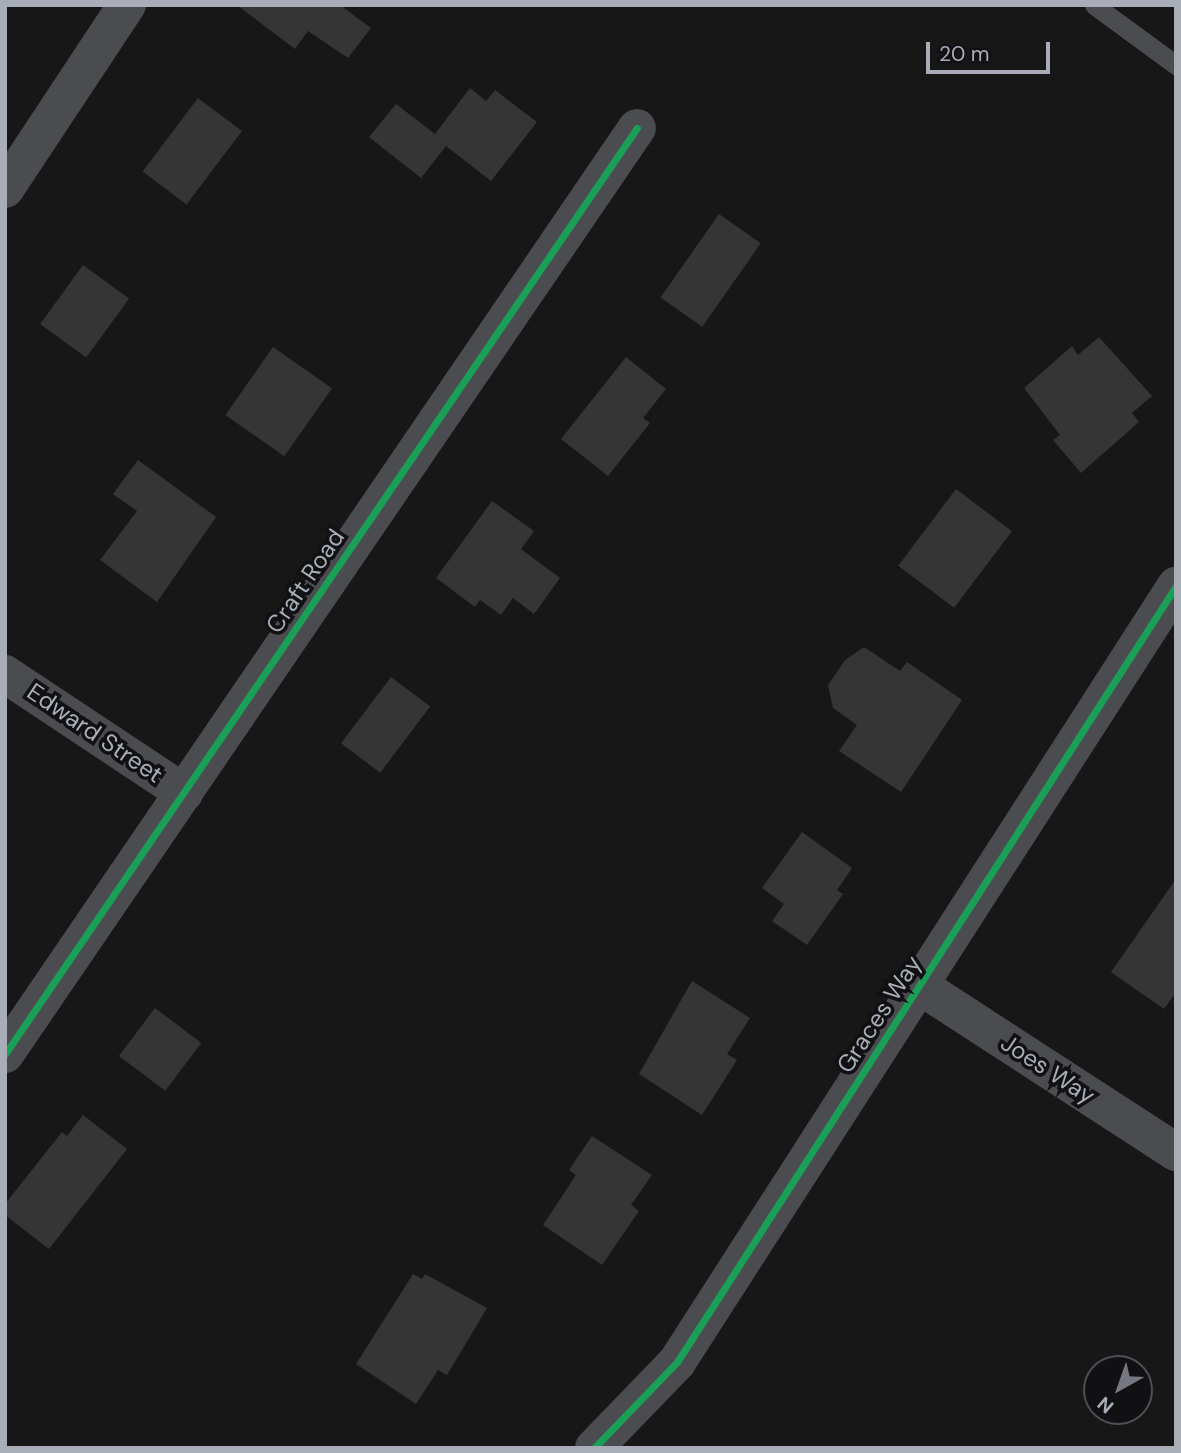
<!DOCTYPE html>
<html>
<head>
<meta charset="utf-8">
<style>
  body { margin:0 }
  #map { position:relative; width:1181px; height:1453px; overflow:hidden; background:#171717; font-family:"DM Sans",sans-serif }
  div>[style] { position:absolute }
  .building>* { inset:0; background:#353536; transform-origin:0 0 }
  .service>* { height:19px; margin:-9.5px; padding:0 9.5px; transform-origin:9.5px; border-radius:9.5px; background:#4b4c50 }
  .minor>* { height:38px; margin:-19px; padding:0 19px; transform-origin:19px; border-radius:19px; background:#4b4c50 }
  .cycleway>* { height:7px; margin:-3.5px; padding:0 3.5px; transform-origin:3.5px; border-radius:3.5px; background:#1a9f57 }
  span { translate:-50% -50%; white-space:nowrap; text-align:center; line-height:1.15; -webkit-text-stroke:7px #111113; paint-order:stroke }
  .street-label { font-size:24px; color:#a8adb8 }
  .frame { position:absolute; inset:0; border:7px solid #a8adb8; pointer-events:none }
  .north { position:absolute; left:1083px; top:1355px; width:70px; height:70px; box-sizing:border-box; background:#111113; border:2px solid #4d4f55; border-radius:50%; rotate:220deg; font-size:19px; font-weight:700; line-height:28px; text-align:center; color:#a8adb8 }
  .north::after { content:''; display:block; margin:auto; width:24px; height:32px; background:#757880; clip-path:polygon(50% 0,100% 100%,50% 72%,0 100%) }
  .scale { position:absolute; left:926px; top:42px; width:124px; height:32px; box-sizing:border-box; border:4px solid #a8adb8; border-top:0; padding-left:9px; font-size:21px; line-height:24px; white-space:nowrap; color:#a8adb8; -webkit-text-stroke:5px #111113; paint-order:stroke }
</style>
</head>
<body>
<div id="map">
  <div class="building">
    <div style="clip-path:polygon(237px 5px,340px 5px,371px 28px,348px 58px,308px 31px,295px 49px)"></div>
    <div style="clip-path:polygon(470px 88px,486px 101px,495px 90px,537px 122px,491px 181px,446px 146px,421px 178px,369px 137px,396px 104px,435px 134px)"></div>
    <div style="left:198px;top:98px;width:55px;height:92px;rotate:37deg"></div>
    <div style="left:719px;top:214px;width:51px;height:102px;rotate:35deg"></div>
    <div style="left:83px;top:265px;width:57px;height:73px;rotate:36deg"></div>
    <div style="clip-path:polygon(1099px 337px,1152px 396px,1132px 413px,1139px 422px,1081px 473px,1053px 440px,1060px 435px,1024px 388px,1072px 346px,1078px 355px)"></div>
    <div style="left:273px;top:347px;width:72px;height:83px;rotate:35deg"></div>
    <div style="clip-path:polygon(626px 357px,666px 389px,643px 418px,650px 423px,608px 476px,561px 439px)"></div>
    <div style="clip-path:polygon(138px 460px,216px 517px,157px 602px,100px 560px,137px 511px,113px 494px)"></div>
    <div style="left:956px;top:489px;width:70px;height:96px;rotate:37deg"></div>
    <div style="clip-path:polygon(492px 501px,534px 531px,521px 549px,560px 578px,534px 614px,513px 598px,501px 615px,480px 600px,475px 607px,436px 578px)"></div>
    <div style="clip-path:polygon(864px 647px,900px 671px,907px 662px,962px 700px,901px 792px,839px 751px,857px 725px,833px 708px,828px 685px,845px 660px)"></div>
    <div style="left:391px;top:677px;width:49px;height:83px;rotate:37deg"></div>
    <div style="clip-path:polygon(802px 832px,852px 868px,837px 890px,843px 894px,807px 945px,772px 921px,784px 904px,762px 888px)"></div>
    <div style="clip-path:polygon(1176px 879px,1176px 992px,1164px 1009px,1111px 972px)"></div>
    <div style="clip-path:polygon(692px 981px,750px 1018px,727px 1054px,737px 1060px,702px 1115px,639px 1074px)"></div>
    <div style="left:155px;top:1008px;width:58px;height:60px;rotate:37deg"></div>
    <div style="clip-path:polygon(83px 1115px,127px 1149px,49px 1249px,5px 1215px,5px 1204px,62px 1132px,67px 1136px)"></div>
    <div style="clip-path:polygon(592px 1136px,652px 1175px,631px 1205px,639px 1211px,602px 1265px,543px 1225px,576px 1175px,569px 1170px)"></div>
    <div style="clip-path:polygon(413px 1274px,422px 1279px,425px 1274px,487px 1308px,447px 1375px,438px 1370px,416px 1404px,356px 1364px)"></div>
  </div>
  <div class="service">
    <div style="left:1094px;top:5px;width:102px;rotate:36.2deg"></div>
  </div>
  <div class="minor">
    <div style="left:5px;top:189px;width:221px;rotate:-56.5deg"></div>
    <div style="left:5px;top:674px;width:215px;rotate:33.6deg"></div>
    <div style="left:920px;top:986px;width:305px;rotate:33deg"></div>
    <div style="left:5px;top:1054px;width:1121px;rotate:-55.69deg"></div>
    <div style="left:594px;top:1448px;width:120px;rotate:-46deg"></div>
    <div style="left:677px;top:1362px;width:923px;rotate:-57.26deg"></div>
  </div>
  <div class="cycleway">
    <div style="left:5px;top:1054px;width:1121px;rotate:-55.69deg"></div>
    <div style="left:594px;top:1448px;width:120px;rotate:-46deg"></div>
    <div style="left:677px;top:1362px;width:923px;rotate:-57.26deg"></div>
  </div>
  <div class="street-label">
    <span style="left:305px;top:581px;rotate:-56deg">Craft Road</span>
    <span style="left:95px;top:733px;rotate:34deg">Edward Street</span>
    <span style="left:879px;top:1014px;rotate:-57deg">Graces Way</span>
    <span style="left:1048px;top:1069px;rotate:33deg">Joes Way</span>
  </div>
  <div class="frame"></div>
  <div class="north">N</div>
  <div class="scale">20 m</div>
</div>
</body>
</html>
